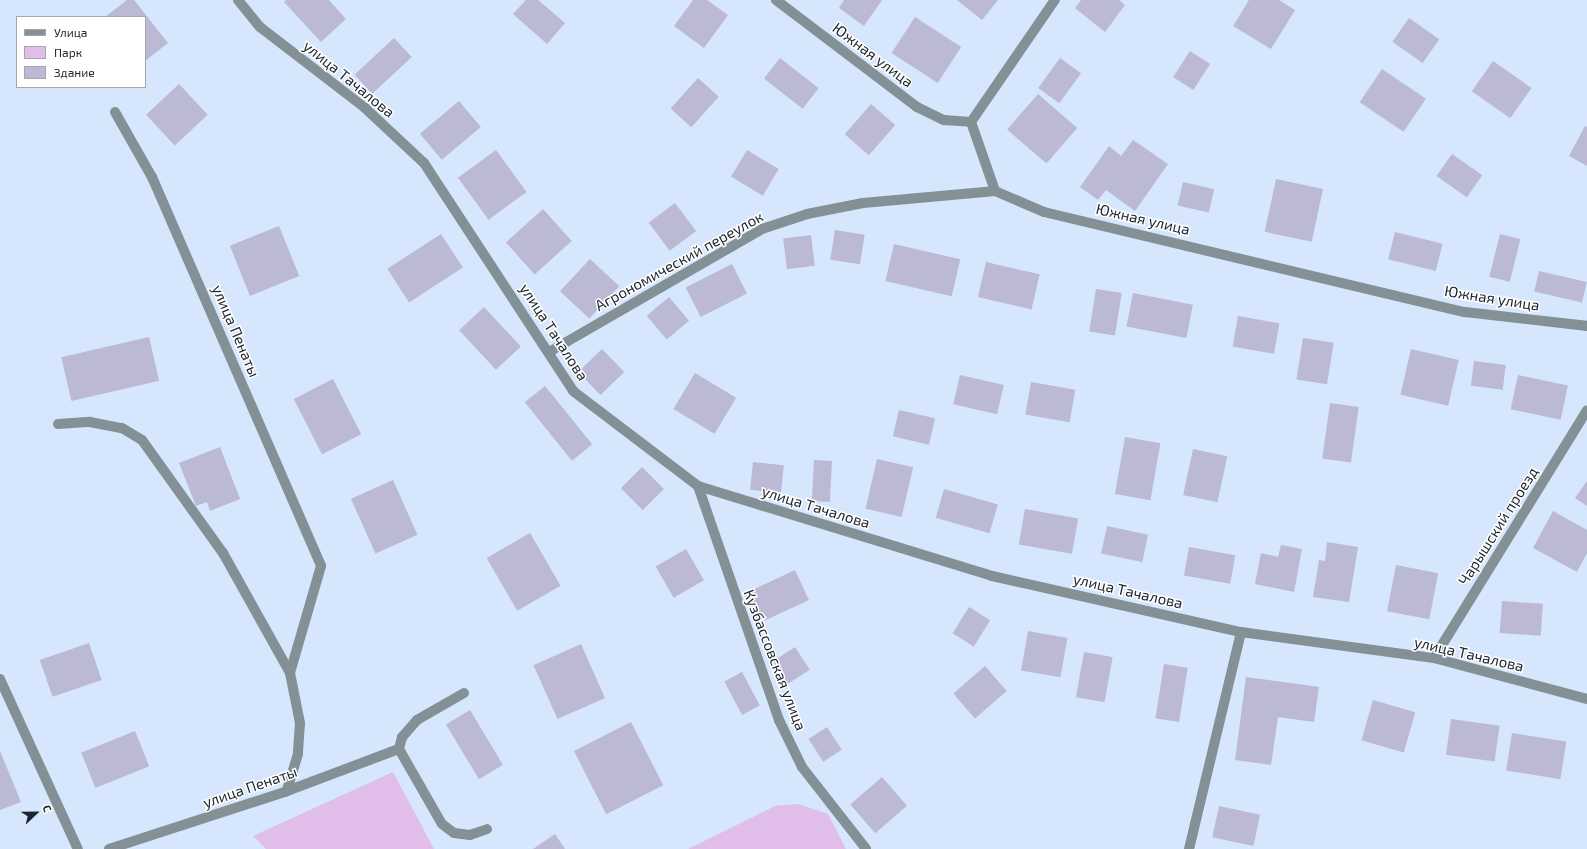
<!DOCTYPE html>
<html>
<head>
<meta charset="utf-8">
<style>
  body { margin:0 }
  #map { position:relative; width:1587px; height:849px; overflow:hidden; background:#d5e6fd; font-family:"Exo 2",sans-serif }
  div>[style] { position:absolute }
  .green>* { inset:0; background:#e1bde9 }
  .building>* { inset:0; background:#bbb9d4; transform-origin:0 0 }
  .minor>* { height:10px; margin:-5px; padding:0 5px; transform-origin:5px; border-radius:5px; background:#839095 }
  span { translate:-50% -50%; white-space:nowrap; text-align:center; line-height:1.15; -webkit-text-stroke:3px #fff; paint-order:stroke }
  .street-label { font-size:15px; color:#1e242d }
  .legend { position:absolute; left:16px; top:16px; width:130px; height:72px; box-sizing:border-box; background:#fff; border:1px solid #a5a7ab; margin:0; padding:5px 7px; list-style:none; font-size:12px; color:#1e242d }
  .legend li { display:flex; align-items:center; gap:8px; height:20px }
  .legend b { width:20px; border:1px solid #a5a7ab }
  .north { position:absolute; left:16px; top:793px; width:40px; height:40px; -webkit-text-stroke:3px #fff; paint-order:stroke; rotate:68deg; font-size:11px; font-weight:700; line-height:16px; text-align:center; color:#1e242d }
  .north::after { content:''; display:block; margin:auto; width:14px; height:18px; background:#1e242d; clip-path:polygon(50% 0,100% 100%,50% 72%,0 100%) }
</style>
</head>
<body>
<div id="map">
  <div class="green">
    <div style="clip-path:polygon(393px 772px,434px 849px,266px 849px,253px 836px)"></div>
    <div style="clip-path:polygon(798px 804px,828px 814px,846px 849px,688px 849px,775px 806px)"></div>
  </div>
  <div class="building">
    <div style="clip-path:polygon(127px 0,134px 0,168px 43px,145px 61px,145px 17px,105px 17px)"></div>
    <div style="clip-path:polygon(286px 0,329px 0,346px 19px,321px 42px,284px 2px)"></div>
    <div style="clip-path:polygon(526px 0,538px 0,565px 23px,547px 44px,513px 14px)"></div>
    <div style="clip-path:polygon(693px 0,707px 0,728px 15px,704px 48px,674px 26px)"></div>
    <div style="clip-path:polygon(844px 0,882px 0,864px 26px,839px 8px)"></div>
    <div style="clip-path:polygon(957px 0,998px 0,982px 20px)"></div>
    <div style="clip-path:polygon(1081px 0,1119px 0,1125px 5px,1105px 32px,1075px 8px)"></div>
    <div style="clip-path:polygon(1249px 0,1279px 0,1295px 10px,1271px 49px,1233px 26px)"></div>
    <div style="left:915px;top:17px;width:55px;height:43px;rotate:33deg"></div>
    <div style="left:1409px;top:18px;width:37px;height:29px;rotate:35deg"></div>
    <div style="left:394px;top:38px;width:26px;height:54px;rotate:47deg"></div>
    <div style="left:1190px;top:51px;width:24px;height:31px;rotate:33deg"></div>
    <div style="left:780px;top:58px;width:49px;height:26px;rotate:38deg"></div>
    <div style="left:1060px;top:58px;width:26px;height:37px;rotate:36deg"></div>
    <div style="left:1493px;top:61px;width:47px;height:37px;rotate:35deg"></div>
    <div style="left:1382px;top:69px;width:53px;height:40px;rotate:34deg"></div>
    <div style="left:698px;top:78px;width:28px;height:41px;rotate:42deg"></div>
    <div style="left:179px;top:84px;width:42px;height:45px;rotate:47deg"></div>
    <div style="left:1038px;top:94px;width:52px;height:47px;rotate:41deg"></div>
    <div style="left:459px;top:101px;width:34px;height:51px;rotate:50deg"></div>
    <div style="left:871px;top:104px;width:32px;height:40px;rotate:41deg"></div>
    <div style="clip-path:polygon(1585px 126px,1587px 127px,1587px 166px,1569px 156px)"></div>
    <div style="clip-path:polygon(1133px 140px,1168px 164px,1135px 211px,1106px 190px,1098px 200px,1080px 187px,1109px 146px,1121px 156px)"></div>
    <div style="left:496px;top:150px;width:52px;height:47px;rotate:54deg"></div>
    <div style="left:747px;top:150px;width:37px;height:31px;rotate:31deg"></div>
    <div style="left:1452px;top:154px;width:37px;height:27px;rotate:35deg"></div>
    <div style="left:1276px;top:179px;width:48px;height:54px;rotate:12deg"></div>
    <div style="left:1183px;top:182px;width:32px;height:24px;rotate:13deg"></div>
    <div style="left:675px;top:203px;width:35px;height:33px;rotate:53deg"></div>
    <div style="left:543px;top:209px;width:43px;height:50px;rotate:48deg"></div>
    <div style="left:279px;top:226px;width:54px;height:53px;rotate:68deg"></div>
    <div style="left:835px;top:230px;width:30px;height:30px;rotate:9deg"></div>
    <div style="left:1395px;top:232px;width:49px;height:28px;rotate:14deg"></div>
    <div style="left:441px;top:234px;width:40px;height:64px;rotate:57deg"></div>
    <div style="left:1500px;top:234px;width:21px;height:44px;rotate:14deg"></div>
    <div style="left:811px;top:235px;width:31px;height:28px;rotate:83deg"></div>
    <div style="left:894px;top:244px;width:68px;height:38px;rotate:13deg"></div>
    <div style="left:590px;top:259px;width:40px;height:44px;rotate:43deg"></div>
    <div style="left:986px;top:262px;width:55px;height:36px;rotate:13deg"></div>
    <div style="left:732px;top:264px;width:33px;height:52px;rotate:63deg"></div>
    <div style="left:1539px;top:271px;width:49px;height:21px;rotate:13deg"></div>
    <div style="left:1096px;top:289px;width:26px;height:43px;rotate:9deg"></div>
    <div style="left:1133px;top:293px;width:61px;height:34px;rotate:11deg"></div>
    <div style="left:669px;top:297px;width:31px;height:29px;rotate:50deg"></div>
    <div style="left:484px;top:307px;width:54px;height:34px;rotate:47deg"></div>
    <div style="left:1238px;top:316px;width:42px;height:31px;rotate:10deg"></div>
    <div style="left:149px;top:337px;width:45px;height:90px;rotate:77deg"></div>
    <div style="left:1303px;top:338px;width:31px;height:42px;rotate:9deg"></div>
    <div style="left:602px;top:349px;width:32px;height:33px;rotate:46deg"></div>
    <div style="left:1411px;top:349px;width:49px;height:47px;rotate:13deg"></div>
    <div style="left:1474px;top:361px;width:32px;height:25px;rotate:7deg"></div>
    <div style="left:695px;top:373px;width:48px;height:42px;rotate:31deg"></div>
    <div style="left:960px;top:375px;width:45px;height:30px;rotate:13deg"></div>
    <div style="left:1518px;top:375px;width:51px;height:35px;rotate:12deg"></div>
    <div style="left:333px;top:379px;width:62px;height:44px;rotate:63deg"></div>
    <div style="left:1031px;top:382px;width:45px;height:33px;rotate:10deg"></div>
    <div style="left:545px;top:386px;width:75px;height:26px;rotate:51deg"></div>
    <div style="left:1330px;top:403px;width:29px;height:56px;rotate:8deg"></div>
    <div style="left:899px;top:410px;width:37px;height:27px;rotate:13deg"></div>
    <div style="left:1125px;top:437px;width:36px;height:58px;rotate:10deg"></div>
    <div style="clip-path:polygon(220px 447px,240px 499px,210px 511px,207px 502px,196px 506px,179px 463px)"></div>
    <div style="left:1193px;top:449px;width:35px;height:47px;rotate:12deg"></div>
    <div style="left:877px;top:459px;width:37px;height:51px;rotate:13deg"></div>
    <div style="left:814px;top:460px;width:18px;height:41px;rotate:3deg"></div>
    <div style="left:753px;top:462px;width:31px;height:28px;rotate:6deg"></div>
    <div style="left:642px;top:467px;width:31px;height:30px;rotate:45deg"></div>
    <div style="left:393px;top:480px;width:60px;height:46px;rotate:66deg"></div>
    <div style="clip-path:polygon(1587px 481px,1587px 506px,1575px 498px)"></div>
    <div style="left:944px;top:489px;width:56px;height:30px;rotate:16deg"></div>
    <div style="left:1025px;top:509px;width:54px;height:36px;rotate:10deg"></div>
    <div style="clip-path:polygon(1553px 511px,1587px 530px,1587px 553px,1577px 572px,1533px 548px)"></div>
    <div style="left:1107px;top:526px;width:42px;height:28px;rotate:12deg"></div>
    <div style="left:530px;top:533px;width:61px;height:50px;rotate:60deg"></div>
    <div style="clip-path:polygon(1327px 542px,1358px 547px,1349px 602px,1313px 597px,1319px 560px,1325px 561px)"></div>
    <div style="clip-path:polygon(1281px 545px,1302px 549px,1294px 592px,1255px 584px,1261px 553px,1278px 557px)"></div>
    <div style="left:1189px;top:547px;width:47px;height:29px;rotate:10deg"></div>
    <div style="left:686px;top:549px;width:36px;height:35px;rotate:60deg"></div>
    <div style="left:1396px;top:565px;width:43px;height:47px;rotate:11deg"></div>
    <div style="left:795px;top:570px;width:33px;height:56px;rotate:65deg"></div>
    <div style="left:1502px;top:601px;width:41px;height:32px;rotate:4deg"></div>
    <div style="left:969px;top:607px;width:25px;height:31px;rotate:32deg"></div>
    <div style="left:1028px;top:631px;width:40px;height:40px;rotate:10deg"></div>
    <div style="left:89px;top:643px;width:39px;height:52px;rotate:71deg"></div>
    <div style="left:581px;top:644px;width:59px;height:52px;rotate:66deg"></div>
    <div style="left:795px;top:647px;width:27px;height:26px;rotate:57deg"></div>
    <div style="left:1084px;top:652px;width:29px;height:46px;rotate:10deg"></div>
    <div style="left:1164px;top:664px;width:24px;height:55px;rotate:9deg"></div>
    <div style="left:985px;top:666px;width:33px;height:42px;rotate:49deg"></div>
    <div style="left:742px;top:672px;width:38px;height:20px;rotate:62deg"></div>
    <div style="clip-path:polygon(1246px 677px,1319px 687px,1314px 722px,1278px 717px,1271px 765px,1235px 760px)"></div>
    <div style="left:1373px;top:700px;width:44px;height:42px;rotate:16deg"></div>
    <div style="left:470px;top:710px;width:64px;height:28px;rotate:59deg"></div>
    <div style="left:1451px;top:719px;width:49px;height:36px;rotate:8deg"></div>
    <div style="left:631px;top:722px;width:71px;height:64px;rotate:63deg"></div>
    <div style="left:827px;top:727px;width:27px;height:22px;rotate:57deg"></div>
    <div style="left:135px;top:731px;width:38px;height:58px;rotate:68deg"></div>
    <div style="left:1512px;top:733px;width:55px;height:38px;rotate:9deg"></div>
    <div style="clip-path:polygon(0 751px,21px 802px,0 810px)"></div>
    <div style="left:882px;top:777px;width:38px;height:42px;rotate:49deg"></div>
    <div style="left:1219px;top:806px;width:42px;height:32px;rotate:12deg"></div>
    <div style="clip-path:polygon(555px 834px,565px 849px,533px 849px)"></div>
  </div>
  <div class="minor">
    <div style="left:238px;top:0;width:35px;rotate:51deg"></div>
    <div style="left:260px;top:27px;width:133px;rotate:37.6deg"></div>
    <div style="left:365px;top:108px;width:81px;rotate:43deg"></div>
    <div style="left:424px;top:163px;width:272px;rotate:56.8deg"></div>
    <div style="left:573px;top:391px;width:157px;rotate:37.2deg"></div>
    <div style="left:698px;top:486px;width:307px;rotate:17deg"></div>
    <div style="left:992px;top:576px;width:255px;rotate:12.7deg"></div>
    <div style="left:1241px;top:632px;width:195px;rotate:7.7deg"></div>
    <div style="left:1434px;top:658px;width:158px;rotate:15deg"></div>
    <div style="left:776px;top:0;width:177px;rotate:37.2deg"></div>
    <div style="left:917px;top:107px;width:30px;rotate:26deg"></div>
    <div style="left:944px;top:120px;width:27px;rotate:4deg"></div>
    <div style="left:971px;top:122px;width:73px;rotate:70.8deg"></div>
    <div style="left:995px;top:191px;width:53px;rotate:23.2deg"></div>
    <div style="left:1044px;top:212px;width:433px;rotate:13.4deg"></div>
    <div style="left:1465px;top:312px;width:123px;rotate:6.5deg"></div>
    <div style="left:115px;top:112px;width:75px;rotate:60.4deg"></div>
    <div style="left:152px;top:177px;width:424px;rotate:66.5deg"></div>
    <div style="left:321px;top:566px;width:111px;rotate:106.2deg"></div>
    <div style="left:290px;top:673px;width:51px;rotate:78.7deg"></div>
    <div style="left:300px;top:723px;width:31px;rotate:94deg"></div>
    <div style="left:298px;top:754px;width:39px;rotate:107deg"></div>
    <div style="left:971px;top:122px;width:148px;rotate:-55.5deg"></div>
    <div style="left:549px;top:352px;width:246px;rotate:-30deg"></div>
    <div style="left:762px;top:229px;width:47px;rotate:-18.4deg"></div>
    <div style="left:807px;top:214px;width:57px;rotate:-11.1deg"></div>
    <div style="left:863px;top:203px;width:133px;rotate:-5.2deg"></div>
    <div style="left:58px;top:424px;width:32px;rotate:-4deg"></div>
    <div style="left:90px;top:422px;width:33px;rotate:11deg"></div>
    <div style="left:122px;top:428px;width:23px;rotate:31deg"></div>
    <div style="left:142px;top:440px;width:139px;rotate:54.4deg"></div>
    <div style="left:223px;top:553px;width:137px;rotate:60.8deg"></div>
    <div style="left:698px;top:486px;width:248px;rotate:70.9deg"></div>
    <div style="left:779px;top:720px;width:52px;rotate:63.9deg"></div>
    <div style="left:802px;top:767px;width:104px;rotate:52deg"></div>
    <div style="left:1434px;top:658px;width:291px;rotate:-58.3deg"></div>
    <div style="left:0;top:679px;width:187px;rotate:65.4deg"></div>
    <div style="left:464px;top:693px;width:54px;rotate:150.1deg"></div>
    <div style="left:417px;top:720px;width:23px;rotate:131deg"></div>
    <div style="left:402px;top:737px;width:12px;rotate:104deg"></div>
    <div style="left:399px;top:749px;width:86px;rotate:60.2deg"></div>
    <div style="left:442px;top:824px;width:15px;rotate:37deg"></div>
    <div style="left:454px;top:833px;width:16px;rotate:7deg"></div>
    <div style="left:470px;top:835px;width:18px;rotate:-19deg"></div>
    <div style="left:109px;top:849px;width:187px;rotate:-18deg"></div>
    <div style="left:287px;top:791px;width:120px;rotate:-20.6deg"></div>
    <div style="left:1189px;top:849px;width:223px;rotate:-76.5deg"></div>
  </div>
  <div class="street-label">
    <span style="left:873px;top:55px;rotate:37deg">Южная улица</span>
    <span style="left:349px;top:79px;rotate:39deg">улица Тачалова</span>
    <span style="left:1143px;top:219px;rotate:13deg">Южная улица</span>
    <span style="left:679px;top:261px;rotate:-29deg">Агрономический переулок</span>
    <span style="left:1492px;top:298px;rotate:9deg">Южная улица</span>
    <span style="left:236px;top:331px;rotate:67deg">улица Пенаты</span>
    <span style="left:554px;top:332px;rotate:57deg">улица Тачалова</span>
    <span style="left:816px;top:507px;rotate:17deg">улица Тачалова</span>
    <span style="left:1498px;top:526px;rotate:-58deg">Чарышский проезд</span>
    <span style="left:1128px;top:591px;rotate:13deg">улица Тачалова</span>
    <span style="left:1469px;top:654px;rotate:13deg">улица Тачалова</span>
    <span style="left:775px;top:660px;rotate:69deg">Кузбассовская улица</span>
    <span style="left:250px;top:787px;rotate:-19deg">улица Пенаты</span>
  </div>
  <ul class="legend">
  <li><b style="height:5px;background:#839095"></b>Улица</li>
  <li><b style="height:11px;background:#e1bde9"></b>Парк</li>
  <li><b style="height:11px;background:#bbb9d4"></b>Здание</li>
  </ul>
  <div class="north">С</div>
</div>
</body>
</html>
